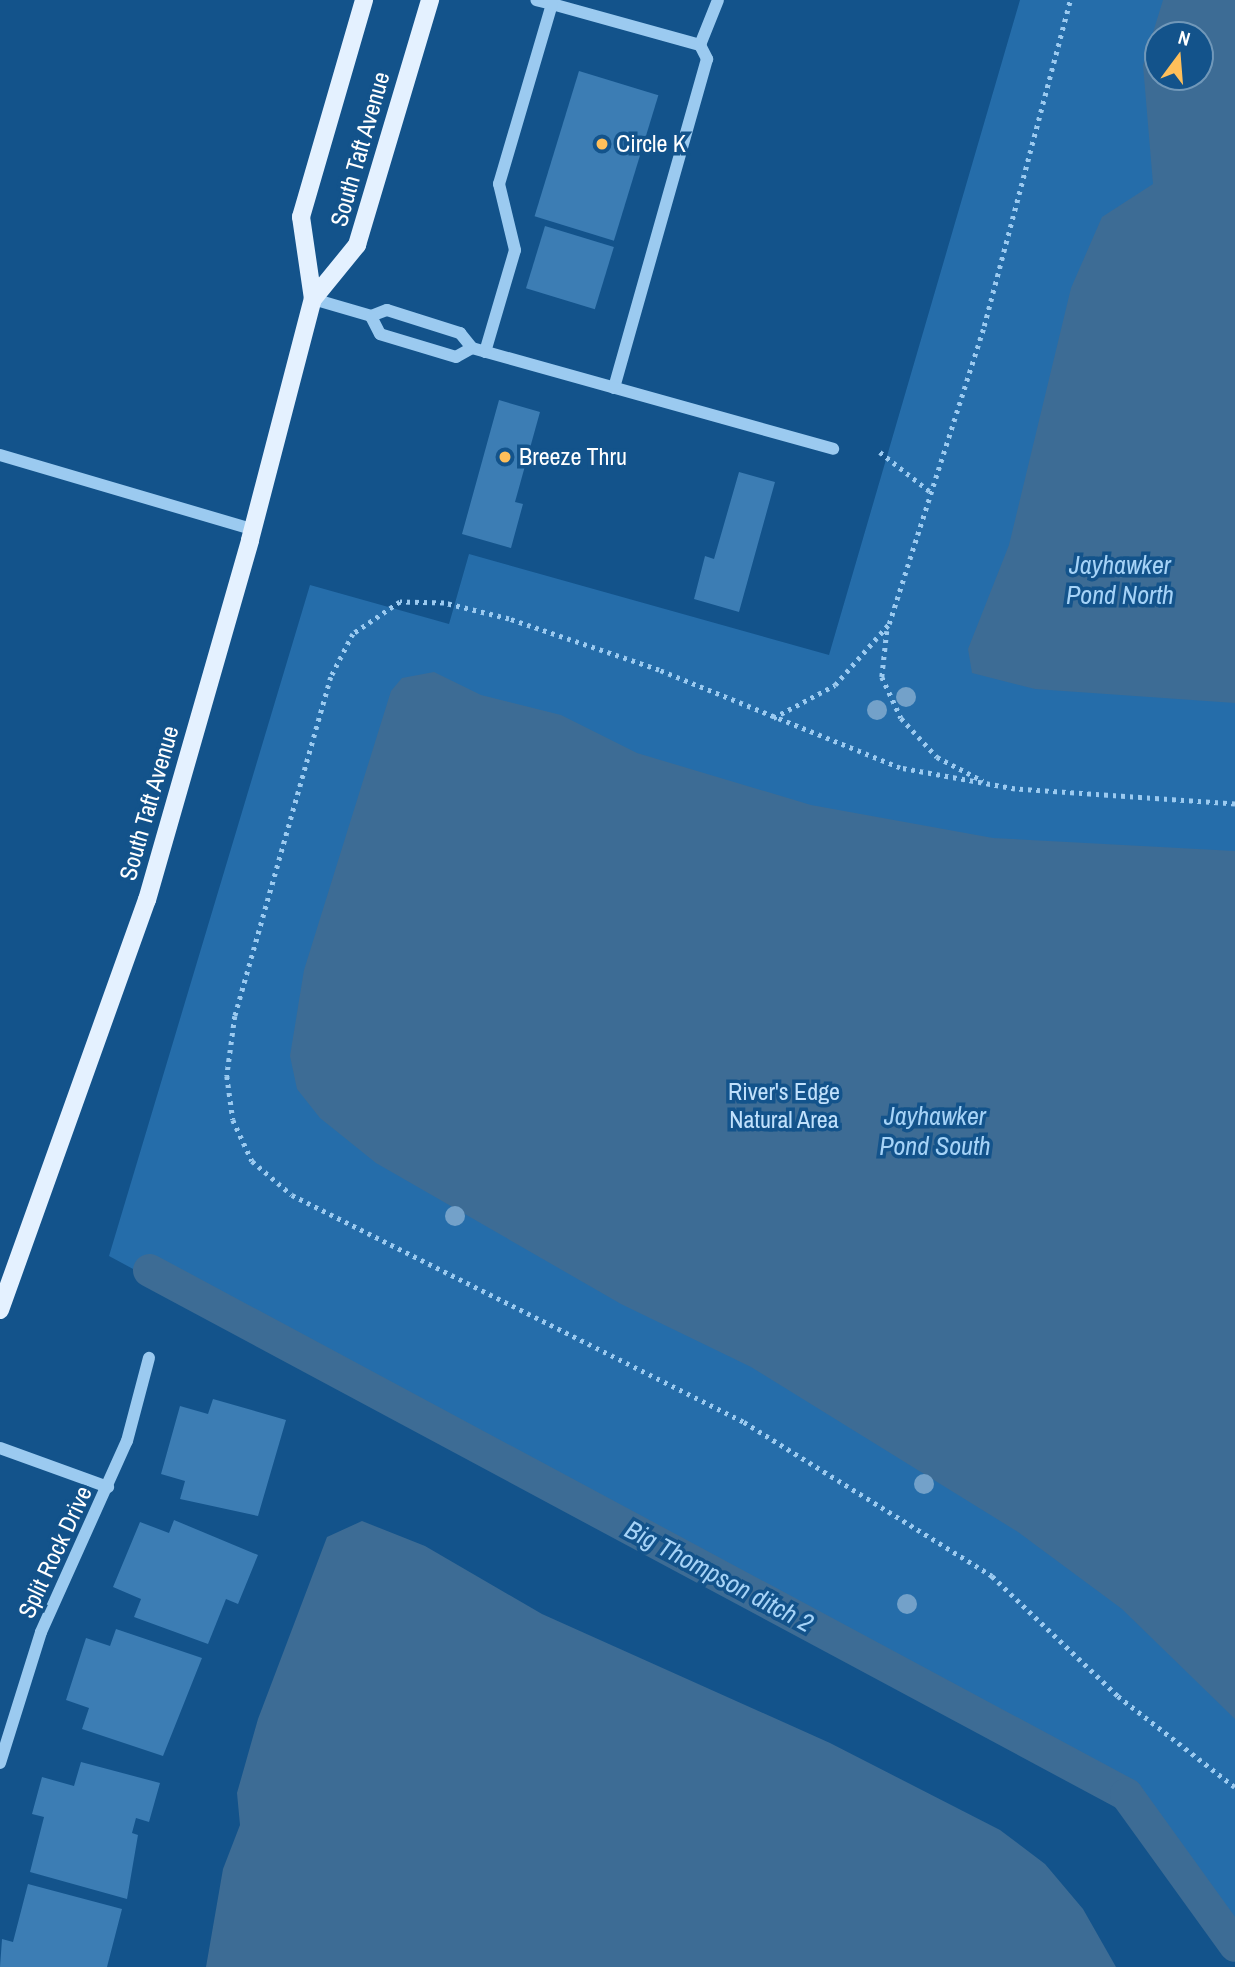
<!DOCTYPE html>
<html>
<head>
<meta charset="utf-8">
<style>
  body { margin:0 }
  #map { position:relative; width:1235px; height:1967px; overflow:hidden; background:#13538b; font-family:"Archivo Narrow",sans-serif }
  div>[style] { position:absolute }
  .green>* { inset:0; background:#256daa }
  .water>* { inset:0; background:#3d6c95 }
  .canal>* { height:33px; margin:-16.5px; padding:0 16.5px; transform-origin:16.5px; border-radius:16.5px; background:#3d6c95 }
  .building>* { inset:0; background:#3c7db4; transform-origin:0 0 }
  .path>* { height:4.5px; margin-top:-2.25px; transform-origin:0; background:repeating-linear-gradient(90deg,#9bcaf0 0 3.5px,transparent 0 8.5px) }
  .minor>* { height:12px; margin:-6px; padding:0 6px; transform-origin:6px; border-radius:6px; background:#9bcaf0 }
  .major>* { height:18px; margin:-9px; padding:0 9px; transform-origin:9px; border-radius:9px; background:#e4f1ff }
  .trees>* { width:20px; height:20px; margin:-10px; border-radius:50%; background:#73a1c9 }
  .dots>* { width:19px; height:19px; translate:-50% -50%; box-sizing:border-box; border:4px solid #13538b; border-radius:50% }
  span { translate:-50% -50%; white-space:nowrap; text-align:center; line-height:1.15; -webkit-text-stroke:7px #13538b; paint-order:stroke }
  .poi-label { font-size:24px; color:#fff }
  .left { translate:0 -50%; text-align:left }
  .street-label { font-size:24px; color:#fff }
  .park-label { font-size:24px; color:#c1e1fc }
  .water-label { font-size:26px; color:#a6d3f7; font-style:italic }
  .north { position:absolute; left:1144px; top:21px; width:70px; height:70px; box-sizing:border-box; background:#13538b; border:2px solid #7198b9; border-radius:50%; rotate:16deg; font-size:19px; font-weight:700; line-height:28px; text-align:center; color:#fff }
  .north::after { content:''; display:block; margin:auto; width:24px; height:32px; background:#ffbf5a; clip-path:polygon(50% 0,100% 100%,50% 72%,0 100%) }
</style>
</head>
<body>
<div id="map">
  <div class="green">
    <div style="clip-path:polygon(evenodd,1020px 0,1235px 0,1235px 1951px,1109px 1795px,109px 1256px,310px 585px,449px 624px,469px 554px,829px 655px,1020px 0,1158px 35px,1200px 35px,1200px 77px,1158px 77px,1158px 35px)"></div>
  </div>
  <div class="water">
    <div style="clip-path:polygon(evenodd,1163px 0,1235px 0,1235px 703px,1035px 689px,972px 673px,968px 649px,1009px 545px,1071px 288px,1102px 217px,1153px 184px,1143px 65px,1163px 0,1200px 35px,1200px 77px,1158px 77px,1158px 35px,1200px 35px)"></div>
    <div style="clip-path:polygon(434px 672px,481px 695px,561px 715px,637px 753px,811px 805px,993px 838px,1235px 851px,1235px 1719px,1122px 1609px,1018px 1532px,751px 1367px,621px 1304px,376px 1163px,320px 1118px,297px 1089px,290px 1056px,304px 970px,391px 691px,402px 678px)"></div>
    <div style="clip-path:polygon(362px 1521px,425px 1546px,542px 1614px,830px 1743px,1000px 1830px,1045px 1864px,1083px 1909px,1116px 1967px,206px 1967px,223px 1869px,240px 1825px,237px 1793px,258px 1719px,327px 1537px)"></div>
  </div>
  <div class="canal">
    <div style="left:149px;top:1270px;width:1109px;rotate:28.21deg"></div>
    <div style="left:1126px;top:1794px;width:186px;rotate:54.2deg"></div>
  </div>
  <div class="building">
    <div style="left:579px;top:71px;width:83px;height:152px;rotate:17deg"></div>
    <div style="left:545px;top:226px;width:72px;height:65px;rotate:17deg"></div>
    <div style="clip-path:polygon(499px 400px,540px 412px,515px 502px,523px 504px,511px 548px,462px 534px)"></div>
    <div style="clip-path:polygon(739px 472px,775px 482px,739px 612px,694px 599px,705px 556px,714px 559px)"></div>
    <div style="clip-path:polygon(213px 1399px,286px 1420px,258px 1516px,180px 1499px,185px 1481px,161px 1474px,180px 1406px,208px 1414px)"></div>
    <div style="clip-path:polygon(174px 1520px,258px 1555px,238px 1604px,226px 1599px,208px 1644px,134px 1617px,141px 1599px,113px 1587px,140px 1522px,169px 1533px)"></div>
    <div style="clip-path:polygon(116px 1629px,202px 1658px,163px 1756px,82px 1729px,89px 1708px,66px 1700px,86px 1638px,110px 1646px)"></div>
    <div style="clip-path:polygon(81px 1762px,160px 1783px,149px 1822px,136px 1818px,132px 1833px,138px 1835px,127px 1899px,30px 1872px,44px 1817px,32px 1814px,42px 1777px,74px 1786px)"></div>
    <div style="clip-path:polygon(28px 1884px,122px 1909px,107px 1967px,0 1967px,2px 1939px,13px 1942px)"></div>
  </div>
  <div class="path">
    <div style="left:880px;top:452px;width:66px;rotate:38.3deg"></div>
    <div style="left:887px;top:631px;width:46px;rotate:96.2deg"></div>
    <div style="left:882px;top:677px;width:45px;rotate:65.1deg"></div>
    <div style="left:901px;top:718px;width:53px;rotate:47.3deg"></div>
    <div style="left:937px;top:757px;width:52px;rotate:27.6deg"></div>
    <div style="left:773px;top:718px;width:70px;rotate:-28deg"></div>
    <div style="left:835px;top:685px;width:81px;rotate:-48.5deg"></div>
    <div style="left:889px;top:624px;width:313px;rotate:-72.3deg"></div>
    <div style="left:984px;top:326px;width:337px;rotate:-75.2deg"></div>
    <div style="left:1235px;top:804px;width:221px;rotate:-176.1deg"></div>
    <div style="left:1015px;top:789px;width:117px;rotate:-169.7deg"></div>
    <div style="left:900px;top:768px;width:260px;rotate:-157.9deg"></div>
    <div style="left:659px;top:670px;width:158px;rotate:-161.2deg"></div>
    <div style="left:509px;top:619px;width:67px;rotate:-166.2deg"></div>
    <div style="left:444px;top:603px;width:44px;rotate:-178.7deg"></div>
    <div style="left:400px;top:602px;width:57px;rotate:145.8deg"></div>
    <div style="left:353px;top:634px;width:48px;rotate:117.1deg"></div>
    <div style="left:331px;top:677px;width:352px;rotate:105.8deg"></div>
    <div style="left:235px;top:1016px;width:61px;rotate:97.6deg"></div>
    <div style="left:227px;top:1076px;width:44px;rotate:82.2deg"></div>
    <div style="left:233px;top:1120px;width:45px;rotate:65.1deg"></div>
    <div style="left:252px;top:1161px;width:52px;rotate:40.4deg"></div>
    <div style="left:292px;top:1195px;width:506px;rotate:26.67deg"></div>
    <div style="left:744px;top:1422px;width:292px;rotate:31.8deg"></div>
    <div style="left:992px;top:1576px;width:174px;rotate:43.6deg"></div>
    <div style="left:1118px;top:1696px;width:148px;rotate:37.9deg"></div>
  </div>
  <div class="minor">
    <div style="left:552px;top:4px;width:154px;rotate:15.5deg"></div>
    <div style="left:700px;top:45px;width:16px;rotate:63deg"></div>
    <div style="left:707px;top:59px;width:342px;rotate:105.8deg"></div>
    <div style="left:700px;top:45px;width:48px;rotate:-68.2deg"></div>
    <div style="left:313px;top:299px;width:60px;rotate:16.3deg"></div>
    <div style="left:371px;top:316px;width:17px;rotate:-21deg"></div>
    <div style="left:387px;top:310px;width:77px;rotate:17.5deg"></div>
    <div style="left:460px;top:333px;width:19px;rotate:51deg"></div>
    <div style="left:472px;top:348px;width:18px;rotate:151deg"></div>
    <div style="left:456px;top:357px;width:79px;rotate:-163.2deg"></div>
    <div style="left:380px;top:334px;width:20px;rotate:-117deg"></div>
    <div style="left:472px;top:348px;width:375px;rotate:15.6deg"></div>
    <div style="left:485px;top:352px;width:106px;rotate:-73.6deg"></div>
    <div style="left:515px;top:250px;width:68px;rotate:-103.6deg"></div>
    <div style="left:499px;top:184px;width:188px;rotate:-73.6deg"></div>
    <div style="left:552px;top:4px;width:16px;rotate:-166deg"></div>
    <div style="left:0;top:455px;width:263px;rotate:16.4deg"></div>
    <div style="left:0;top:1448px;width:115px;rotate:19.9deg"></div>
    <div style="left:0;top:1763px;width:137px;rotate:-72.6deg"></div>
    <div style="left:41px;top:1632px;width:209px;rotate:-65.8deg"></div>
    <div style="left:127px;top:1441px;width:86px;rotate:-75.2deg"></div>
  </div>
  <div class="major">
    <div style="left:313px;top:299px;width:70px;rotate:-50.8deg"></div>
    <div style="left:357px;top:245px;width:256px;rotate:-73.4deg"></div>
    <div style="left:0;top:1310px;width:436px;rotate:-70.3deg"></div>
    <div style="left:147px;top:900px;width:374px;rotate:-74deg"></div>
    <div style="left:250px;top:540px;width:249px;rotate:-75.4deg"></div>
    <div style="left:313px;top:299px;width:83px;rotate:-98.3deg"></div>
    <div style="left:301px;top:217px;width:226px;rotate:-73.8deg"></div>
  </div>
  <div class="trees">
    <div style="left:906px;top:697px"></div>
    <div style="left:877px;top:710px"></div>
    <div style="left:455px;top:1216px"></div>
    <div style="left:924px;top:1484px"></div>
    <div style="left:907px;top:1604px"></div>
  </div>
  <div class="dots">
    <div style="left:602px;top:144px;background:#ffbf5a"></div>
    <div style="left:505px;top:457px;background:#ffbf5a"></div>
  </div>
  <div class="poi-label">
    <span class="left" style="left:616px;top:144px">Circle K</span>
    <span class="left" style="left:519px;top:457px">Breeze Thru</span>
  </div>
  <div class="street-label">
    <span style="left:360px;top:149px;rotate:-74deg">South Taft Avenue</span>
    <span style="left:149px;top:803px;rotate:-74deg">South Taft Avenue</span>
    <span style="left:55px;top:1552px;rotate:-65deg">Split Rock Drive</span>
  </div>
  <div class="park-label">
    <span style="left:784px;top:1106px">River's Edge<br>Natural Area</span>
  </div>
  <div class="water-label">
    <span style="left:1120px;top:580px">Jayhawker<br>Pond North</span>
    <span style="left:935px;top:1131px">Jayhawker<br>Pond South</span>
    <span style="left:719px;top:1576px;rotate:28deg">Big Thompson ditch 2</span>
  </div>
  <div class="north">N</div>
</div>
</body>
</html>
